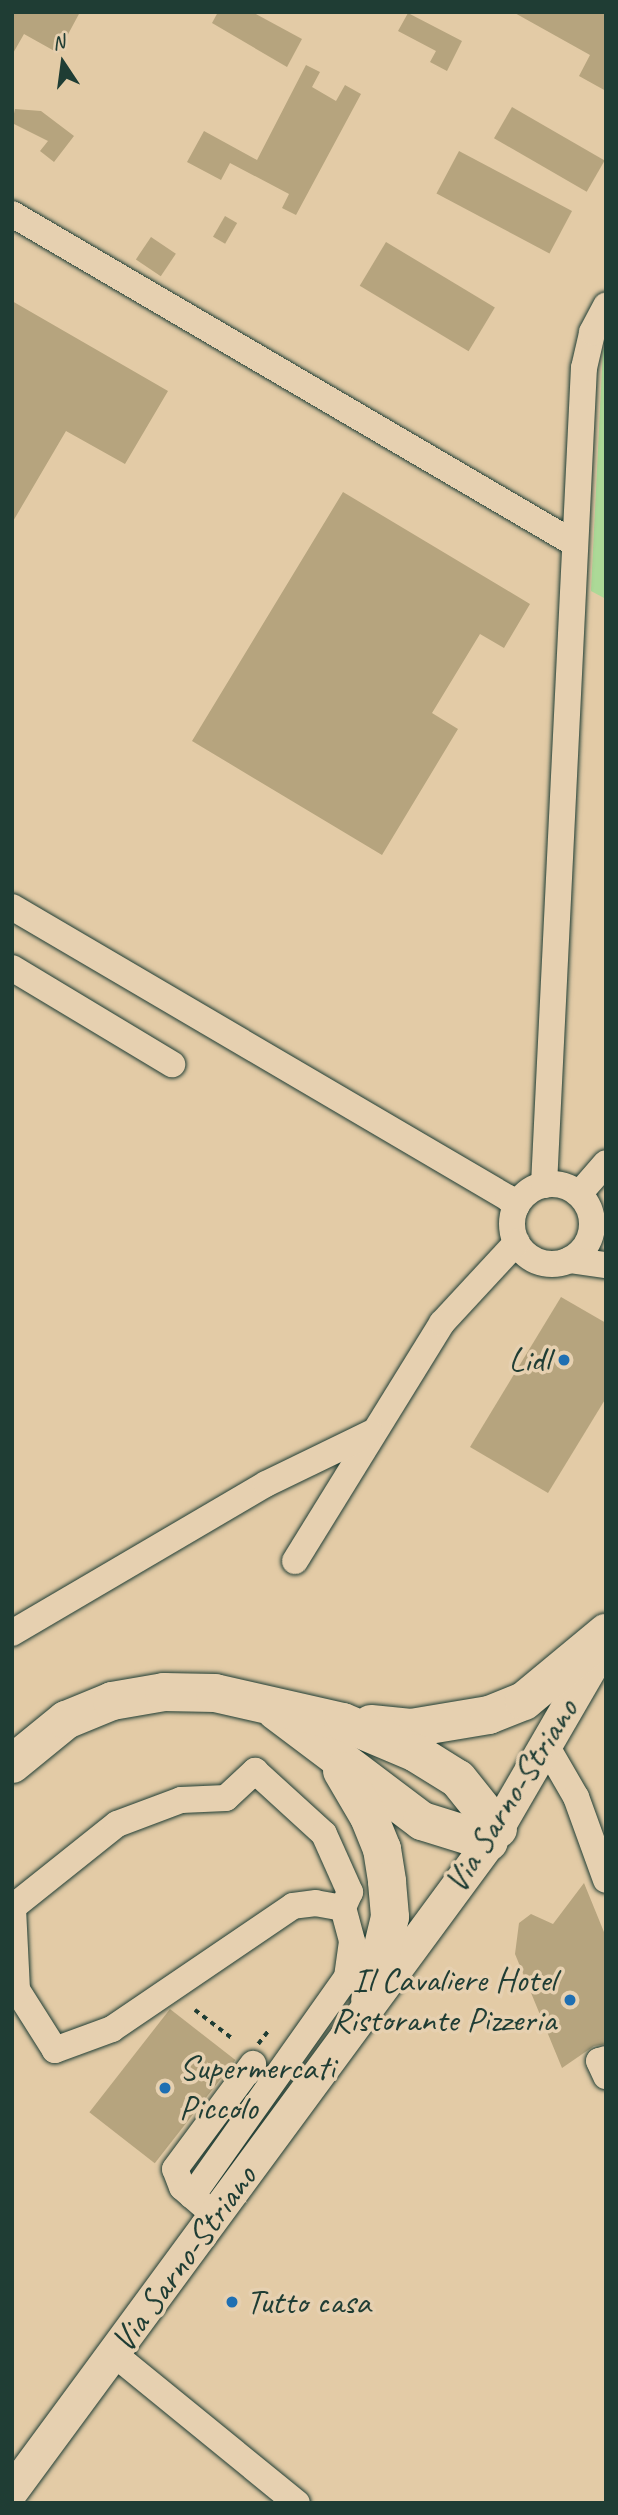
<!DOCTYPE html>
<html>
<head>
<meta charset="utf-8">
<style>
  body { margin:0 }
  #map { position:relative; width:618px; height:2515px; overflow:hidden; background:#e3cba6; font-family:Caveat,sans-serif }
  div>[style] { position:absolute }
  .green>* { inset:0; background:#acd997 }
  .building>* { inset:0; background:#b6a47e; transform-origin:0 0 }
  .path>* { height:3.5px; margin-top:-1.75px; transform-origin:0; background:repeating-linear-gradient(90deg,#1f3d34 0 5px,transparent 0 10px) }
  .roads { filter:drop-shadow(0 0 2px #1f3d34) drop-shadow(0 0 2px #1f3d34) }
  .minor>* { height:26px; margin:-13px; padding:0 13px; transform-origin:13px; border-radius:13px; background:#e6d0b0 }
  .minor>.ring { margin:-13px; padding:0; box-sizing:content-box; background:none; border:26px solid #e6d0b0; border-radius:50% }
  .major>* { height:33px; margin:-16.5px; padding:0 16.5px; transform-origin:16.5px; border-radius:16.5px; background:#e6d0b0 }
  .highway>* { height:38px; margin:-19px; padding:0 19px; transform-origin:19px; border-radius:19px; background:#e6d0b0 }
  .dots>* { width:19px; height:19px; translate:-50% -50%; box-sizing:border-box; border:4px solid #e6d0b0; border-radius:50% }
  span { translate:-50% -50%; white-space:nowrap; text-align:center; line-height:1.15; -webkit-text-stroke:7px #e6d0b0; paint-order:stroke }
  .poi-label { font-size:35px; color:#1f3d34 }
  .right { translate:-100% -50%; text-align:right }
  .left { translate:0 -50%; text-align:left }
  .street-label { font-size:35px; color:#1f3d34 }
  .frame { position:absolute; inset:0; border:14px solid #1f3d34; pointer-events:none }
  .north { position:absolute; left:28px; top:28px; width:70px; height:70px; -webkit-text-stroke:5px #e6d0b0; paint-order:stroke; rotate:347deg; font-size:19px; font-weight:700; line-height:28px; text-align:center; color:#1f3d34 }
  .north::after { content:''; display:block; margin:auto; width:24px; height:32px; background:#1f3d34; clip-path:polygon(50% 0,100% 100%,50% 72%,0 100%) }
</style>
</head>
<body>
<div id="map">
  <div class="green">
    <div style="clip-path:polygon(603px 349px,606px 351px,606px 599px,591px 591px)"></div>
  </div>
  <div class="building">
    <div style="clip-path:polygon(12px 12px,80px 12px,58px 53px,24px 34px,12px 55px)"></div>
    <div style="clip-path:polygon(218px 12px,252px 12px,302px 39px,287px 67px,212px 23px)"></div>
    <div style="clip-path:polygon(513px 12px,606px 12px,606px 91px,579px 76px,590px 55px)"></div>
    <div style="clip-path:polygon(408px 13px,462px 41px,447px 71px,430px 62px,436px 51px,398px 31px)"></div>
    <div style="clip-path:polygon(306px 65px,320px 72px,312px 87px,336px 101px,345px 85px,361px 94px,296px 215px,282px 208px,289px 194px,230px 163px,221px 180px,187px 162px,204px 131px,257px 160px)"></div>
    <div style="left:512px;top:107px;width:107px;height:36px;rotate:30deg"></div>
    <div style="clip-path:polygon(15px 109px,41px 111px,74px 136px,54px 162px,40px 151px,48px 141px,12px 123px)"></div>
    <div style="left:459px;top:151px;width:128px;height:48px;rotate:28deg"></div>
    <div style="left:225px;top:216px;width:14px;height:24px;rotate:30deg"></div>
    <div style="left:151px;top:237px;width:30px;height:27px;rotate:34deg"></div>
    <div style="left:386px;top:242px;width:127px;height:51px;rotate:31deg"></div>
    <div style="clip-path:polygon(12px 301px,168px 391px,125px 464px,66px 431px,12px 523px)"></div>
    <div style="clip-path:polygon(343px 492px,530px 604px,504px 648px,480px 634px,432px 713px,458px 729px,382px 855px,192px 741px)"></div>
    <div style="clip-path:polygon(561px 1297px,606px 1323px,606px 1398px,548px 1493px,470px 1447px)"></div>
    <div style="clip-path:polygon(584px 1883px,606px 1937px,606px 2044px,594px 2046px,562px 2068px,515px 1954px,519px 1923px,531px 1914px,553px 1924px)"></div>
    <div style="left:170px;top:2009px;width:83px;height:131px;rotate:38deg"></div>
  </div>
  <div class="path">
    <div style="left:195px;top:2010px;width:48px;rotate:37.3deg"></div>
    <div style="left:258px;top:2044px;width:16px;rotate:-52deg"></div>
  </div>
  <div class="roads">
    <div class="minor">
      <div style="left:12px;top:214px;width:649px;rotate:30.36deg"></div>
      <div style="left:12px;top:907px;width:575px;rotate:30.4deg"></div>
      <div style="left:508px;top:1198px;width:12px;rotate:48deg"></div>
      <div style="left:12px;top:968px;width:187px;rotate:31deg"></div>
      <div class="ring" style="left:512px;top:1184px;width:54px;height:54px"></div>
      <div style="left:544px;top:1185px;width:818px;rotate:-87.2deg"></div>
      <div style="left:584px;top:368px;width:37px;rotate:-77deg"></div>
      <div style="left:592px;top:332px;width:30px;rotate:-62deg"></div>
      <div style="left:579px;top:1194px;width:41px;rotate:-48.9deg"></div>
      <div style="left:569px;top:1260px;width:37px;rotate:8deg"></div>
      <div style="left:295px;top:1561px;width:280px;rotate:-58.3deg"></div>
      <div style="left:442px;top:1323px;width:110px;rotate:-47.2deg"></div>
      <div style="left:12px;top:1633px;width:294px;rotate:-30.4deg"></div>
      <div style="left:266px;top:1484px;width:117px;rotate:-25.9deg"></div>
      <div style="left:547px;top:1747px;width:58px;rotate:59.9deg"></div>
      <div style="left:576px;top:1797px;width:88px;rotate:70.1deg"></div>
      <div style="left:606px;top:2059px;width:7px;rotate:164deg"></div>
      <div style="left:599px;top:2061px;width:17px;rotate:65deg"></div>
      <div style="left:192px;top:2196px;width:268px;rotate:-54.7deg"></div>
      <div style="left:347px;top:1977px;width:36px;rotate:-82deg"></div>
      <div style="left:352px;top:1941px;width:34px;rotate:-105deg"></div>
      <div style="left:343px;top:1908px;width:27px;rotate:-170deg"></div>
      <div style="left:316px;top:1903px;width:23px;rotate:173deg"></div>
      <div style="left:293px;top:1906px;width:219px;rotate:145.8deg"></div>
      <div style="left:112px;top:2029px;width:61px;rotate:159.8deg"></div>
      <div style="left:55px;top:2050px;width:71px;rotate:-122.3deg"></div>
      <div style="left:17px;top:1990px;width:83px;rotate:-92.8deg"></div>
      <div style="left:13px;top:1907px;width:133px;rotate:-38.6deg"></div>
      <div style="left:117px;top:1824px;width:68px;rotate:-20.6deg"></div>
      <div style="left:181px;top:1800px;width:45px;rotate:-2.5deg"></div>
      <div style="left:226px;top:1798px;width:40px;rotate:-43deg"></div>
      <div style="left:255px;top:1771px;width:93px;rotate:42.4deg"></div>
      <div style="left:324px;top:1834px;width:64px;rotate:65.9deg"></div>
      <div style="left:350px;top:1892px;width:17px;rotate:114deg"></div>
      <div style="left:205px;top:2207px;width:30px;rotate:-139deg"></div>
      <div style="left:182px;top:2187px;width:19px;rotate:-111deg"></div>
      <div style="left:175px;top:2169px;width:131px;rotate:-53.4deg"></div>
      <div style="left:114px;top:2354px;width:236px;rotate:39.2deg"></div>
    </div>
    <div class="major">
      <div style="left:12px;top:2490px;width:805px;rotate:-53.64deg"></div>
      <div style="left:489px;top:1842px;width:233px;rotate:-59.9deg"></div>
    </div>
    <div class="highway">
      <div style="left:276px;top:1711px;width:183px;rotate:37deg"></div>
      <div style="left:422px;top:1821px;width:70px;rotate:17.4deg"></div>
      <div style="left:371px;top:1724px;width:40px;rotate:5.7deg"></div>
      <div style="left:411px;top:1728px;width:79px;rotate:-9.5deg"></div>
      <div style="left:489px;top:1715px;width:38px;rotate:-22deg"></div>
      <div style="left:524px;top:1701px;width:107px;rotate:-39.7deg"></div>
      <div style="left:12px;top:1764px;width:70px;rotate:-39.2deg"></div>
      <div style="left:66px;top:1720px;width:50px;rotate:-22.4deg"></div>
      <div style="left:112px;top:1701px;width:53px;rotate:-9.8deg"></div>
      <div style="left:164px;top:1692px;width:51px;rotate:1.1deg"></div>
      <div style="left:215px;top:1693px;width:131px;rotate:12.8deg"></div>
      <div style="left:343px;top:1722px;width:79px;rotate:23deg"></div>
      <div style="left:416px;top:1753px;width:49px;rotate:31.8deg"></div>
      <div style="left:458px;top:1779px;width:64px;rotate:51.3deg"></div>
      <div style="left:342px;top:1771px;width:53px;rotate:59.6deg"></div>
      <div style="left:369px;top:1817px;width:35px;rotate:68deg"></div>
      <div style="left:382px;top:1849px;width:33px;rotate:81deg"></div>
      <div style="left:387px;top:1882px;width:35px;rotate:85deg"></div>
      <div style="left:390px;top:1917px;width:85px;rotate:103.5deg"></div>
    </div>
  </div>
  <div class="dots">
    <div style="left:564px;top:1360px;background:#1f6fb2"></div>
    <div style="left:570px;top:2000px;background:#1f6fb2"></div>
    <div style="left:165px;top:2088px;background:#1f6fb2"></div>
    <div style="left:232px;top:2302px;background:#1f6fb2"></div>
  </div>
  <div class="poi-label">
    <span class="right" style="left:550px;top:1360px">Lidl</span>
    <span class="right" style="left:556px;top:2000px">Il Cavaliere Hotel<br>Ristorante Pizzeria</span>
    <span class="left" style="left:179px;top:2088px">Supermercati<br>Piccolo</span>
    <span class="left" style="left:246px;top:2302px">Tutto casa</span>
  </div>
  <div class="street-label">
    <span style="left:511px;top:1796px;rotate:-58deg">Via Sarno-Striano</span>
    <span style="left:184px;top:2259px;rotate:-54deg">Via Sarno-Striano</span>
  </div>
  <div class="frame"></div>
  <div class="north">N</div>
</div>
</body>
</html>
